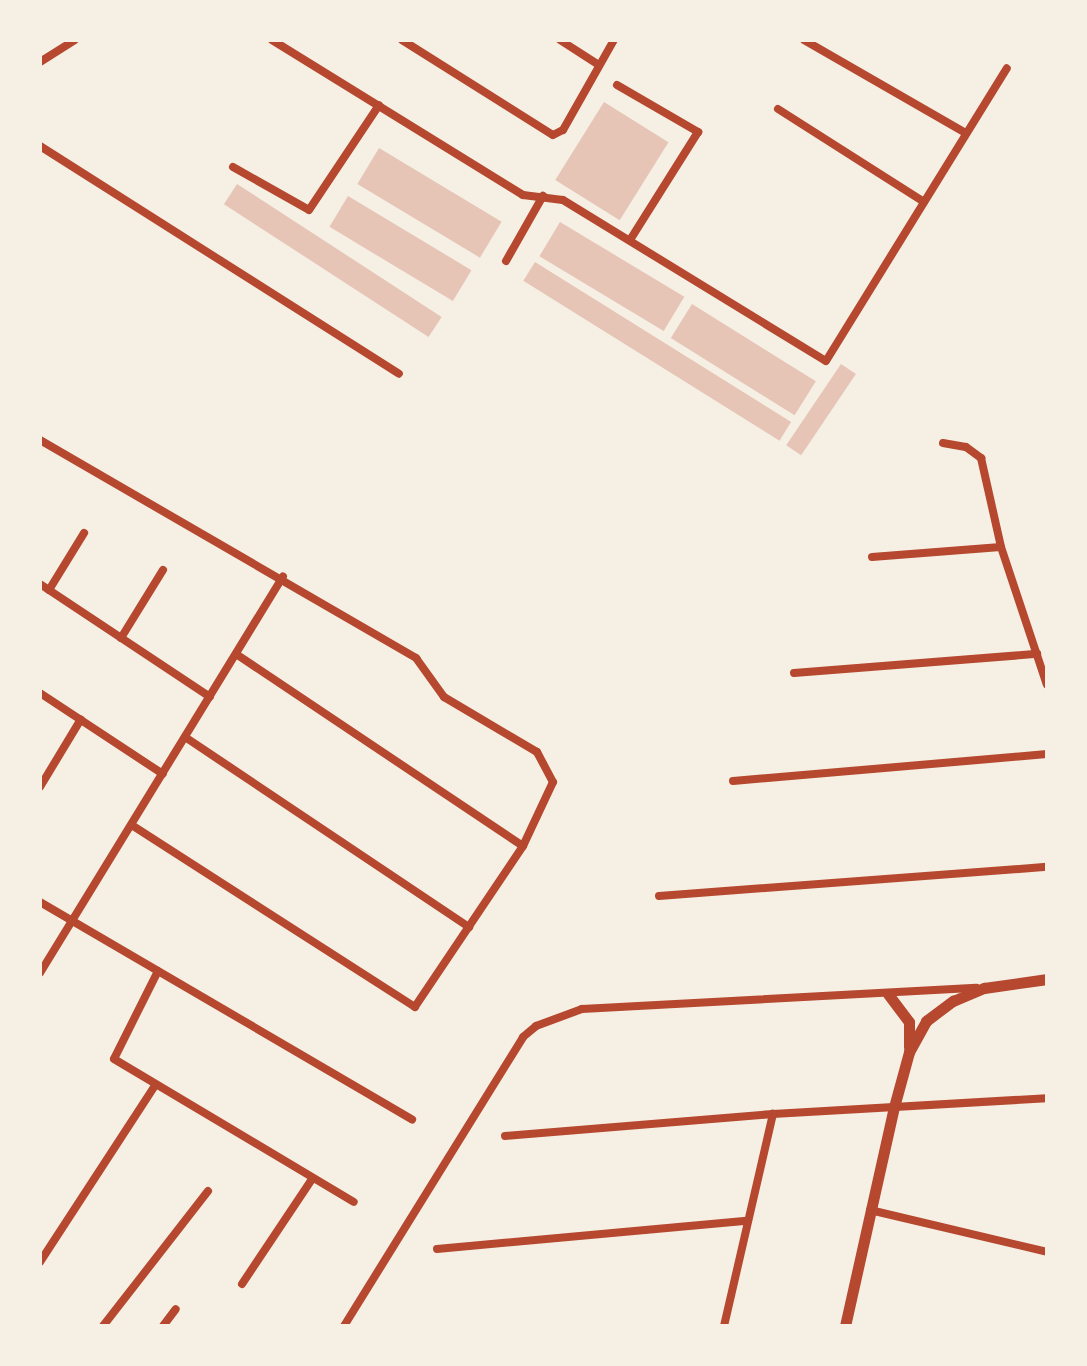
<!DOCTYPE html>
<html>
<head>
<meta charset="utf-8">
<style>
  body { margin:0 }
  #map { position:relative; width:1087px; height:1366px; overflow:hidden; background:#f6efe4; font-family:Roboto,sans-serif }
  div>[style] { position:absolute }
  .building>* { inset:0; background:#e6c5b7; transform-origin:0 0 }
  .minor>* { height:8px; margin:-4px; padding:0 4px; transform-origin:4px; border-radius:4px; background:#b5482f }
  .secondary>* { height:11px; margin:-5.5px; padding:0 5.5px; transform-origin:5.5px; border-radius:5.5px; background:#b5482f }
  span { translate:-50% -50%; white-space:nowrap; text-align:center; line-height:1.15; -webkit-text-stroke:10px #f6efe4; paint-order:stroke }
  .frame { position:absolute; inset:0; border:42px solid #f6efe4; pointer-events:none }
</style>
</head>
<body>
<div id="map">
  <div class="building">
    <div style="left:604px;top:102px;width:76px;height:92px;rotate:32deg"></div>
    <div style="left:379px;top:148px;width:143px;height:42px;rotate:31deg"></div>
    <div style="left:237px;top:184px;width:244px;height:24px;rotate:33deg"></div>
    <div style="left:348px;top:196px;width:144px;height:36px;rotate:31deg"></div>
    <div style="left:560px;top:222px;width:145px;height:40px;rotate:31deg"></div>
    <div style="left:535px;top:262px;width:302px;height:22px;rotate:32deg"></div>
    <div style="left:692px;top:304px;width:146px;height:40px;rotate:32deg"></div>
    <div style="left:841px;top:364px;width:18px;height:98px;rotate:34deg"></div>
  </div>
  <div class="minor">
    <div style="left:272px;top:40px;width:295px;rotate:31.7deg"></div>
    <div style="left:523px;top:195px;width:40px;rotate:7.1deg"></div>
    <div style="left:563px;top:200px;width:308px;rotate:31.5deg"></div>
    <div style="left:826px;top:361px;width:344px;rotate:-58.3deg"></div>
    <div style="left:402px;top:40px;width:178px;rotate:32.2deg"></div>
    <div style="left:553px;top:135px;width:11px;rotate:-27deg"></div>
    <div style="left:563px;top:130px;width:103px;rotate:-60.5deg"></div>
    <div style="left:560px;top:40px;width:46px;rotate:32.7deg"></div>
    <div style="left:804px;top:40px;width:187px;rotate:29.9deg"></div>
    <div style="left:40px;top:62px;width:41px;rotate:-32.2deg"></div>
    <div style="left:617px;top:85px;width:94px;rotate:30.1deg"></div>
    <div style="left:698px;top:132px;width:128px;rotate:122.2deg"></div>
    <div style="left:778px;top:109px;width:173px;rotate:32.5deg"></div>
    <div style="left:40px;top:146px;width:425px;rotate:32.4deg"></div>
    <div style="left:233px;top:167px;width:87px;rotate:29.5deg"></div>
    <div style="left:309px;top:210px;width:126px;rotate:-56.3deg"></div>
    <div style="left:506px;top:261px;width:75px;rotate:-60.4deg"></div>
    <div style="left:40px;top:440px;width:435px;rotate:30.1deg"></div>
    <div style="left:416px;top:658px;width:48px;rotate:54.3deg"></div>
    <div style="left:444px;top:697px;width:108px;rotate:30.6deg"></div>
    <div style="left:537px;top:752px;width:34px;rotate:62deg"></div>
    <div style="left:553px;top:782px;width:71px;rotate:115.1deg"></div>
    <div style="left:523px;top:846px;width:194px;rotate:123.9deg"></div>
    <div style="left:415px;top:1007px;width:337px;rotate:-147.3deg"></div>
    <div style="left:943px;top:443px;width:23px;rotate:10deg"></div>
    <div style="left:966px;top:447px;width:19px;rotate:36deg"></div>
    <div style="left:981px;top:458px;width:91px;rotate:77.3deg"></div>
    <div style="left:1001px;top:547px;width:145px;rotate:71.6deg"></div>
    <div style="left:872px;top:557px;width:129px;rotate:-4.4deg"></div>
    <div style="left:40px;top:584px;width:204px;rotate:33.6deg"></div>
    <div style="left:49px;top:590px;width:67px;rotate:-58.4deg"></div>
    <div style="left:121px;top:638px;width:80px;rotate:-58.3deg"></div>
    <div style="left:236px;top:654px;width:345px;rotate:33.8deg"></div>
    <div style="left:794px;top:673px;width:244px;rotate:-4.5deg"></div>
    <div style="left:40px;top:693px;width:147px;rotate:33.4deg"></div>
    <div style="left:185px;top:737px;width:342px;rotate:33.8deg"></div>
    <div style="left:733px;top:781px;width:315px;rotate:-4.9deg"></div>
    <div style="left:40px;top:787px;width:79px;rotate:-58.9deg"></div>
    <div style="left:659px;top:896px;width:389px;rotate:-4.3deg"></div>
    <div style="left:40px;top:902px;width:431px;rotate:30.3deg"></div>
    <div style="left:158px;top:971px;width:98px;rotate:116.6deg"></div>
    <div style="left:114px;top:1059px;width:279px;rotate:30.8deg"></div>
    <div style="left:40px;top:973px;width:465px;rotate:-58.5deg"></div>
    <div style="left:505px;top:1136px;width:269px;rotate:-4.7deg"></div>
    <div style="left:773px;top:1114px;width:274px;rotate:-3.3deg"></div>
    <div style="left:870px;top:1210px;width:182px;rotate:13.3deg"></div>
    <div style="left:437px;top:1249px;width:311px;rotate:-5.2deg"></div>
    <div style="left:40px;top:1262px;width:209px;rotate:-56.9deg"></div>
    <div style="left:242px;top:1284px;width:126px;rotate:-56.3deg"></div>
    <div style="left:103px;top:1326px;width:171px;rotate:-52.1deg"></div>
    <div style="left:163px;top:1326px;width:21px;rotate:-53deg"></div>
    <div style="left:344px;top:1326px;width:340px;rotate:-58.2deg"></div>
    <div style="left:523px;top:1037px;width:17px;rotate:-40deg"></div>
    <div style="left:536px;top:1026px;width:49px;rotate:-20.3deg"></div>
    <div style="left:582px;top:1009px;width:395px;rotate:-3.1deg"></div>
    <div style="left:724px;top:1326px;width:218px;rotate:-77deg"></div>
  </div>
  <div class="secondary">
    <div style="left:888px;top:994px;width:35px;rotate:53deg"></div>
    <div style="left:909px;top:1022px;width:25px;rotate:90deg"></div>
    <div style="left:845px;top:1326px;width:224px;rotate:-77.4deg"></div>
    <div style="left:894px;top:1107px;width:57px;rotate:-74.7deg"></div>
    <div style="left:909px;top:1052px;width:35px;rotate:-61deg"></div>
    <div style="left:926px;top:1021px;width:34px;rotate:-37deg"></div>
    <div style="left:953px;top:1001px;width:34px;rotate:-23deg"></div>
    <div style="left:984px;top:988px;width:64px;rotate:-8.1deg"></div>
  </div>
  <div class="frame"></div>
</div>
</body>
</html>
